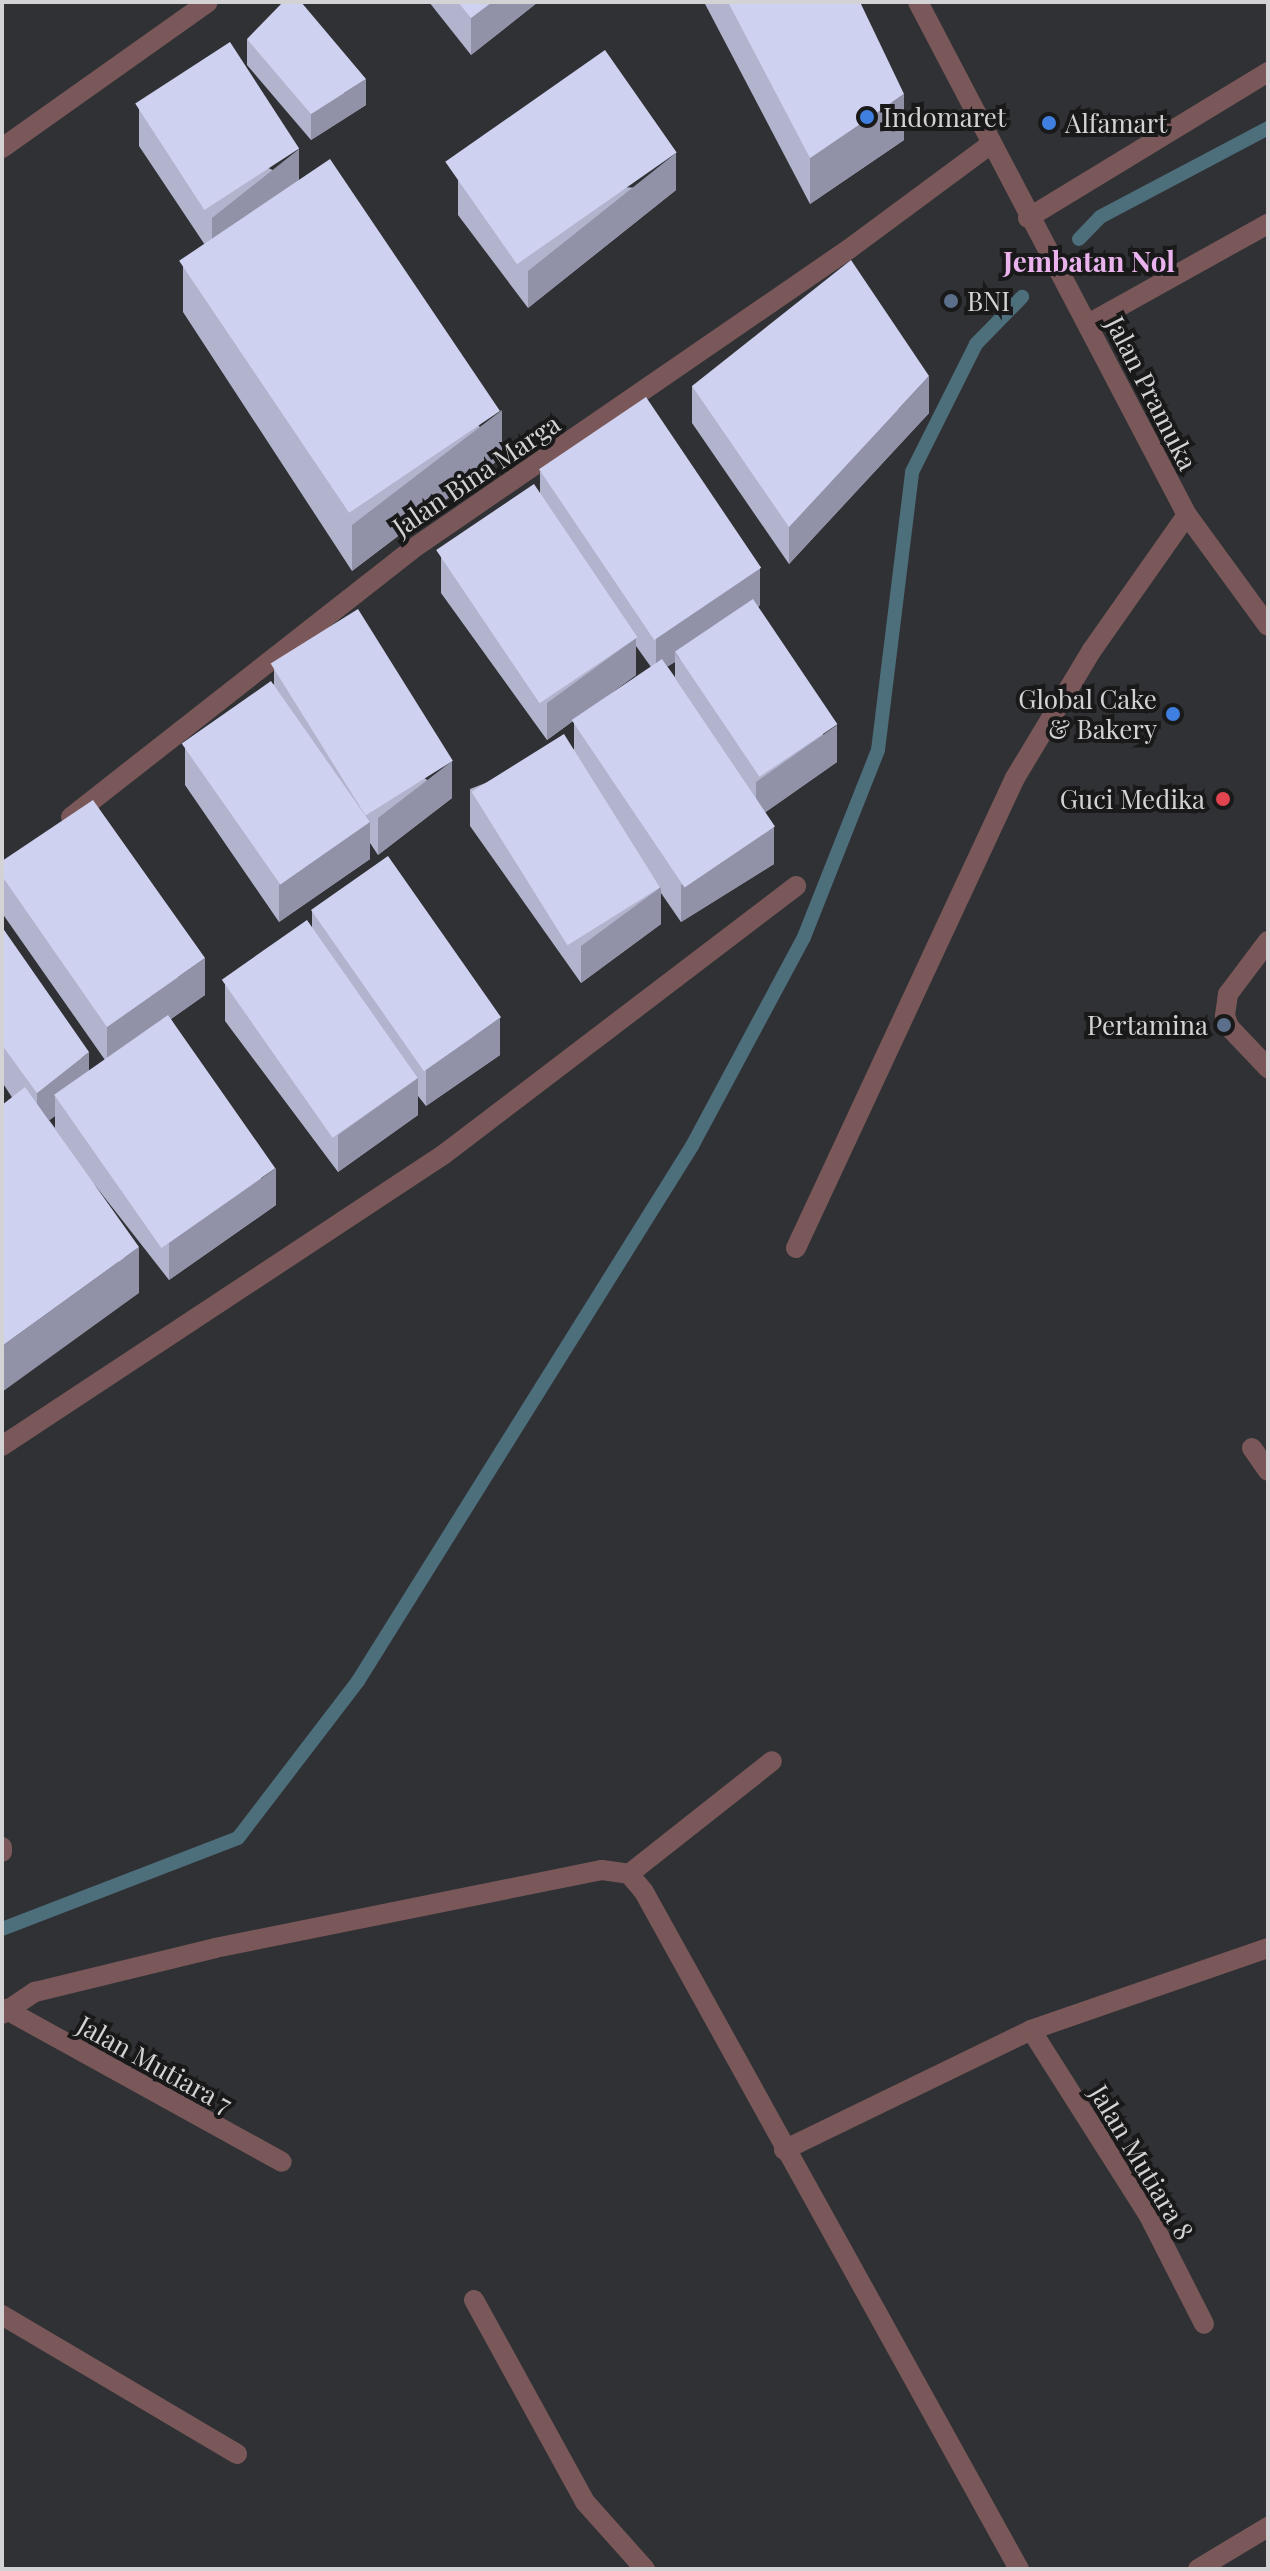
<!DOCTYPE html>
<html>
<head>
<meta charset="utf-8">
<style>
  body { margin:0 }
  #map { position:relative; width:1270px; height:2571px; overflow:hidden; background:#303134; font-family:"Playfair Display",serif }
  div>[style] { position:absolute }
  .stream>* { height:14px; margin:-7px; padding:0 7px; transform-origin:7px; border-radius:7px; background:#4d6e7b }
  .minor>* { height:20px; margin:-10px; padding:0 10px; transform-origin:10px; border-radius:10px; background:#7a5859 }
  .wall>* { inset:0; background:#b2b4ce }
  .shaded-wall>* { inset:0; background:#9192a8 }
  .building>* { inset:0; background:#cfd1f0; transform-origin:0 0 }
  .dots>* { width:22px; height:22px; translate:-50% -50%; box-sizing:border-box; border:4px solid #19191a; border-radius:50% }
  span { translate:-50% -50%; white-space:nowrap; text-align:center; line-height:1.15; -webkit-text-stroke:8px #19191a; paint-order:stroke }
  .poi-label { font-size:26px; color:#d3d3d5 }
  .left { translate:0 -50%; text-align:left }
  .right { translate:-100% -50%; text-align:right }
  .street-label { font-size:26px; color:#d3d3d5 }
  .neighbourhood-label { font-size:28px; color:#eab3ee; font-weight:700 }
  .frame { position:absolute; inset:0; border:4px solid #d3d3d5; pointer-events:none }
</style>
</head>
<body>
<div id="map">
  <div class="stream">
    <div style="left:1079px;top:239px;width:30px;rotate:-46deg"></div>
    <div style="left:1100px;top:217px;width:190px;rotate:-27.9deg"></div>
    <div style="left:2px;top:1929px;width:253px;rotate:-21.1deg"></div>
    <div style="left:238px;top:1838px;width:198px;rotate:-52.6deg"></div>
    <div style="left:358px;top:1681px;width:631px;rotate:-58.02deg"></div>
    <div style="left:692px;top:1146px;width:237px;rotate:-61.8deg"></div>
    <div style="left:804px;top:937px;width:201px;rotate:-68.4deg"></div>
    <div style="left:878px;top:750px;width:280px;rotate:-83deg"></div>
    <div style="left:912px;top:472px;width:143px;rotate:-63.4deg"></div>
    <div style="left:976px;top:344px;width:66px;rotate:-45.6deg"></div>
  </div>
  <div class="minor">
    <div style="left:918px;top:2px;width:579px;rotate:62.33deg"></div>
    <div style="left:1187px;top:515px;width:137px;rotate:53.9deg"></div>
    <div style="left:2px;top:148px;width:252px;rotate:-35.3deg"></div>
    <div style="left:1028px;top:218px;width:281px;rotate:-31.3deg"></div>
    <div style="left:1088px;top:324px;width:206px;rotate:-29.1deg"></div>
    <div style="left:71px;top:817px;width:432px;rotate:-38.1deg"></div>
    <div style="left:411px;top:550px;width:531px;rotate:-34.5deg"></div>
    <div style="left:849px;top:249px;width:177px;rotate:-36.5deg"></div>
    <div style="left:1268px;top:941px;width:66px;rotate:127deg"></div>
    <div style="left:1228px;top:994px;width:22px;rotate:98deg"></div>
    <div style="left:1225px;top:1016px;width:12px;rotate:70deg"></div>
    <div style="left:1229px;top:1027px;width:57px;rotate:46.4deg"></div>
    <div style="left:796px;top:1248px;width:519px;rotate:-65.02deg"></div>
    <div style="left:1015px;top:778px;width:149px;rotate:-59deg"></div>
    <div style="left:1092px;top:650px;width:165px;rotate:-54.9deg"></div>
    <div style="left:2px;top:1446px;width:528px;rotate:-33.42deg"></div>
    <div style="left:443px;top:1155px;width:444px;rotate:-37.3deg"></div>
    <div style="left:1252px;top:1448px;width:28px;rotate:55deg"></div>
    <div style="left:2px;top:1847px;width:5px;rotate:90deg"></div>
    <div style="left:629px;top:1874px;width:23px;rotate:50deg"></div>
    <div style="left:644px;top:1892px;width:774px;rotate:61.02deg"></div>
    <div style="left:5px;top:2009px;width:316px;rotate:28.9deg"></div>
    <div style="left:2px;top:2014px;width:40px;rotate:-34deg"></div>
    <div style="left:35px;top:1992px;width:185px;rotate:-13.7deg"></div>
    <div style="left:215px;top:1948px;width:395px;rotate:-11.4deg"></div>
    <div style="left:602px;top:1870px;width:27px;rotate:8deg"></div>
    <div style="left:629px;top:1874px;width:182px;rotate:-38.3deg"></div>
    <div style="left:1031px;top:2030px;width:220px;rotate:57.6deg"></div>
    <div style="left:1149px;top:2216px;width:121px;rotate:63deg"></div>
    <div style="left:784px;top:2150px;width:275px;rotate:-25.9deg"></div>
    <div style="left:1031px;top:2030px;width:251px;rotate:-19.1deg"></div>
    <div style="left:474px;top:2300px;width:230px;rotate:61.2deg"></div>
    <div style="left:585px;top:2502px;width:90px;rotate:48.2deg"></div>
    <div style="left:2px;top:2315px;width:273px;rotate:30.6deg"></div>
    <div style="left:1198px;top:2569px;width:82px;rotate:-31deg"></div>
  </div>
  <div class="wall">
    <div style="clip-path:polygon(429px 2px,538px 2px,471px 55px)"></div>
    <div style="clip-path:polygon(704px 2px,860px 2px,904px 140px,810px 204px)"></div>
    <div style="clip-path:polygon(247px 39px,366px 105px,311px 140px,247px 65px)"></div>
    <div style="clip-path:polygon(139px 109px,299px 182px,502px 457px,352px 571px,183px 312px,183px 266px,207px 248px,139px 146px)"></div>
    <div style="clip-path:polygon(458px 178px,676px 190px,528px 308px,458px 215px)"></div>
    <div style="clip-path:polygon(692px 386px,929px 413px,789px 564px,692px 423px)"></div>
    <div style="clip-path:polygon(evenodd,540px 471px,760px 605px,758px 607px,837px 762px,764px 813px,774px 864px,681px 922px,661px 893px,661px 924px,581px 983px,470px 826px,470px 789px,574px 749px,574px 723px,651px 667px,636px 646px,636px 675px,547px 740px,441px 593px,441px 556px,540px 493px,540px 471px,675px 662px,675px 677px,667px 666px,675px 662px)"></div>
    <div style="clip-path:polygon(274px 669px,452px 798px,378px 855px,370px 843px,370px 859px,279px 922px,185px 785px,185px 748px,274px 684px)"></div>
    <div style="clip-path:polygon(evenodd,2px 861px,205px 995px,171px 1019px,276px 1205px,169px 1280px,94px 1184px,139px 1293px,2px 1082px,2px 927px,89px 1071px,105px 1060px,2px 913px,2px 861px,55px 1116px,55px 1128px,49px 1120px,55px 1116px)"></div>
    <div style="clip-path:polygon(312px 911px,500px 1055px,426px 1106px,418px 1096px,418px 1115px,338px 1172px,225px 1021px,225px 984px,312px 927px)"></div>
  </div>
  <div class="shaded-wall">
    <div style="clip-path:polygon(492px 2px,538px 2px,471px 55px,471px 18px)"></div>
    <div style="clip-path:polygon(366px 79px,366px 105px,311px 140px,311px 114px)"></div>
    <div style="clip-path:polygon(904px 94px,904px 140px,810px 204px,810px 158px)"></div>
    <div style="clip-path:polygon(299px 149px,299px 187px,212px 255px,212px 218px)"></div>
    <div style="clip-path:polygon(676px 153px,676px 190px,528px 308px,528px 271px)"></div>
    <div style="clip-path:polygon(929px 376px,929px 413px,789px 564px,789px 527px)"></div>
    <div style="clip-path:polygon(502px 410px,502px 457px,352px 571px,352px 525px)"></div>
    <div style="clip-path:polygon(760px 568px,760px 605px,679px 659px,675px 652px,675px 662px,656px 674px,656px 637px)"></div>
    <div style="clip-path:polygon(636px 638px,636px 675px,547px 740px,547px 703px)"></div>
    <div style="clip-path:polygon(837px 725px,837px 762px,756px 819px,756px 782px)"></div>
    <div style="clip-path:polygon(452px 761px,452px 798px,378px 855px,378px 818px)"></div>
    <div style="clip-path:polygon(370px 822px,370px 859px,279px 922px,279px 885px)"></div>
    <div style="clip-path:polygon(774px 827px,774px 864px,681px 922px,681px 885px)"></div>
    <div style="clip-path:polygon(661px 887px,661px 924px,581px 983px,581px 946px)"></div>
    <div style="clip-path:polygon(205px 958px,205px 995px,107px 1064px,107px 1027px)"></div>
    <div style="clip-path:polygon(500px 1018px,500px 1055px,426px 1106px,426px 1069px)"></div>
    <div style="clip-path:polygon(89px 1052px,89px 1089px,55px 1096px,55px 1116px,37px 1130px,37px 1093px)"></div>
    <div style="clip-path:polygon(418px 1078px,418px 1115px,338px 1172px,338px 1135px)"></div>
    <div style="clip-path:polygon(276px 1168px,276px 1205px,169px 1280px,169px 1243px)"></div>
    <div style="clip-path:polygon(139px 1247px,139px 1293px,2px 1392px,2px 1346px)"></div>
  </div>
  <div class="building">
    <div style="clip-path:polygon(283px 2px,301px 2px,366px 79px,311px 114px,247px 39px)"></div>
    <div style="clip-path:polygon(458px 2px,492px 2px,471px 18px)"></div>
    <div style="clip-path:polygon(728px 2px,860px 2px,904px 94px,810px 158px)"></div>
    <div style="left:230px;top:42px;width:127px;height:113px;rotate:57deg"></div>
    <div style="left:605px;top:50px;width:125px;height:195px;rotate:55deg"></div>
    <div style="left:330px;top:159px;width:304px;height:182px;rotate:56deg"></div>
    <div style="clip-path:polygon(851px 260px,929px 376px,789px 527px,692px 386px)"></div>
    <div style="left:646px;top:397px;width:206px;height:129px;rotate:56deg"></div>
    <div style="left:534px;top:484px;width:185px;height:118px;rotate:56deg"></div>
    <div style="left:753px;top:599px;width:151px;height:94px;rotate:56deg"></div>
    <div style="left:358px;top:609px;width:179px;height:103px;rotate:58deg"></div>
    <div style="left:662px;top:659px;width:202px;height:109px;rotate:56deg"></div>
    <div style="left:271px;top:681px;width:172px;height:109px;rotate:55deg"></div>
    <div style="left:564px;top:734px;width:181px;height:109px;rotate:58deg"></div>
    <div style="clip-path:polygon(93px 800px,205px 958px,107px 1027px,2px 876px,2px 861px)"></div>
    <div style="left:388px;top:856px;width:197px;height:94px;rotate:55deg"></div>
    <div style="left:307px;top:920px;width:193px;height:104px;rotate:55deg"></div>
    <div style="clip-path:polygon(2px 927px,89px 1052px,37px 1093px,2px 1045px)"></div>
    <div style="left:168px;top:1015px;width:187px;height:139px;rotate:55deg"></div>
    <div style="clip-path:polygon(25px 1087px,139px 1247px,2px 1346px,2px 1105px)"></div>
  </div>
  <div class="dots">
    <div style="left:867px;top:117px;background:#3f7fe0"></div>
    <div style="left:1049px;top:123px;background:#3f7fe0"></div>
    <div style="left:951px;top:301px;background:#5c6f8a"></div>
    <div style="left:1173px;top:714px;background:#3f7fe0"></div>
    <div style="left:1223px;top:799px;background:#e0444e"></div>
    <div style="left:1224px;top:1025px;background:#5c6f8a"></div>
  </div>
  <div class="poi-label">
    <span class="left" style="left:883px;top:117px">Indomaret</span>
    <span class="left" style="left:1065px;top:123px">Alfamart</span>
    <span class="left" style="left:967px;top:301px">BNI</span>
    <span class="right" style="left:1157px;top:714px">Global Cake<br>&amp; Bakery</span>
    <span class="right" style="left:1205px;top:799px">Guci Medika</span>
    <span class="right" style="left:1208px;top:1025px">Pertamina</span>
  </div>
  <div class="street-label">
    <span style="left:1152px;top:393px;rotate:63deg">Jalan Pramuka</span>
    <span style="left:476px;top:475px;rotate:-34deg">Jalan Bina Marga</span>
    <span style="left:155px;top:2064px;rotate:29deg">Jalan Mutiara 7</span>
    <span style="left:1142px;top:2162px;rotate:59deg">Jalan Mutiara 8</span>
  </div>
  <div class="neighbourhood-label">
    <span style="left:1089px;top:261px">Jembatan Nol</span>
  </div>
  <div class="frame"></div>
</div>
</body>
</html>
